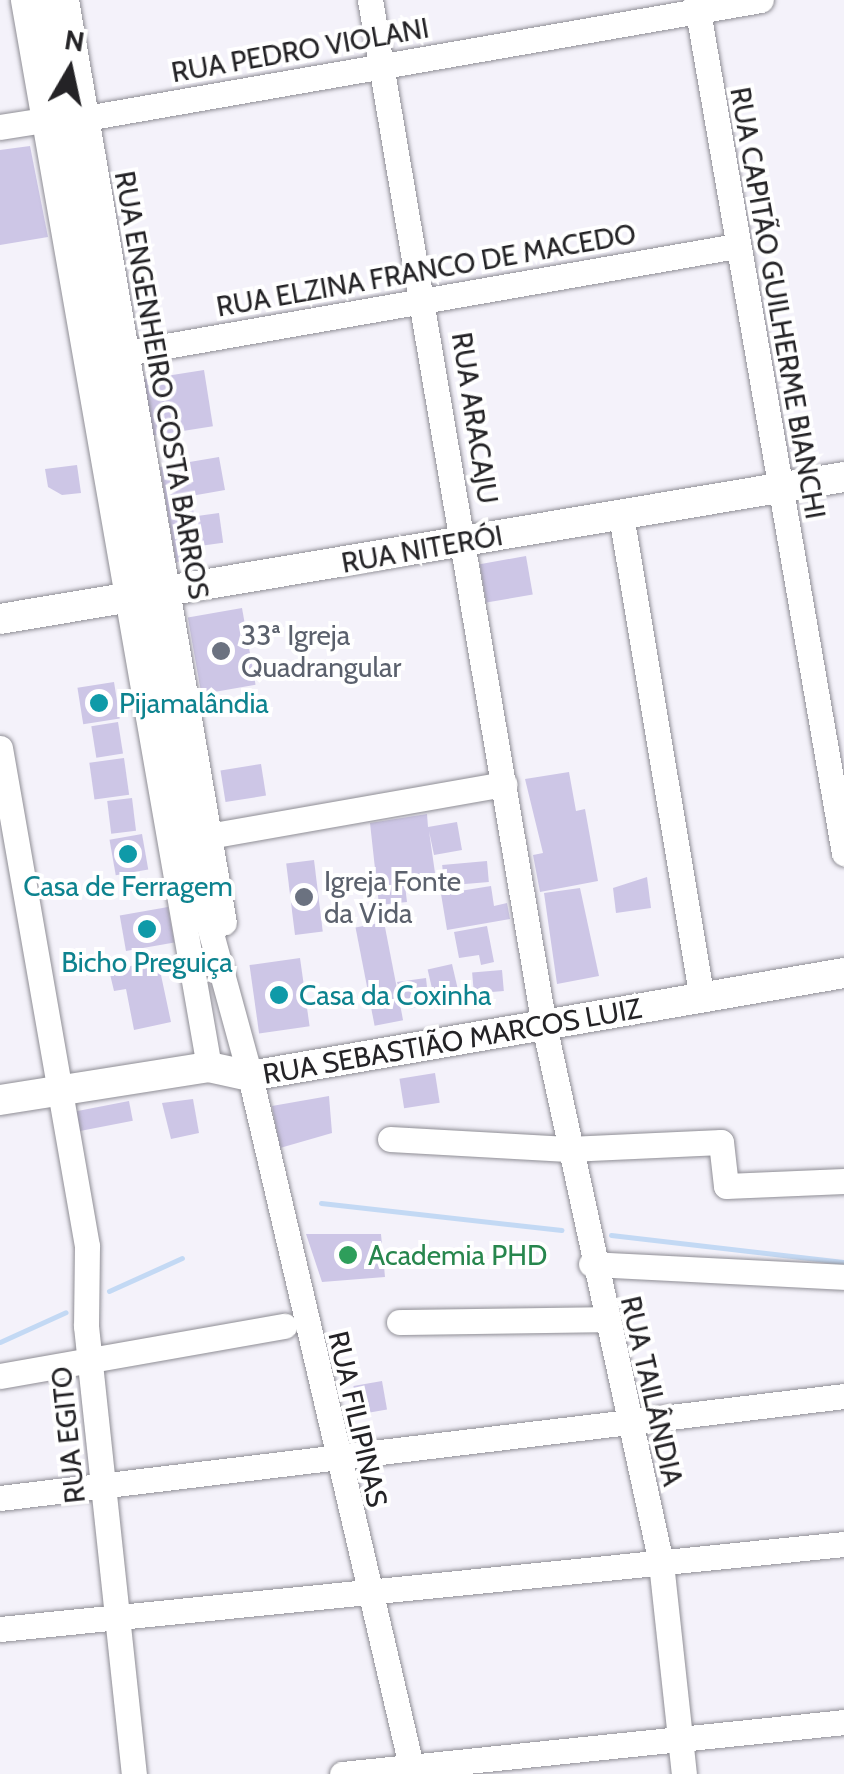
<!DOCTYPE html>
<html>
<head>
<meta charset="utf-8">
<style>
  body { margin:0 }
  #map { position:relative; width:844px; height:1774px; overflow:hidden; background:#f4f2fa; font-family:Cabin,sans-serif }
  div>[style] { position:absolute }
  .stream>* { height:5px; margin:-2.5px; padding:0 2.5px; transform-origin:2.5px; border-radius:2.5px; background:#c3d9f4 }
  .building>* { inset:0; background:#cdc6e6; transform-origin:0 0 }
  .roads { filter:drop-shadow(0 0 2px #8f8e95) drop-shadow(0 0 2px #8f8e95) }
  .minor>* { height:25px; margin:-12.5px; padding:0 12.5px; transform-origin:12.5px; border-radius:12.5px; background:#fff }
  .major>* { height:30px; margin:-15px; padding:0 15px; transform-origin:15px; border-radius:15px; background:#fff }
  .dots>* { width:28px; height:28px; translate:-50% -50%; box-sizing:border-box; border:5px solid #fff; border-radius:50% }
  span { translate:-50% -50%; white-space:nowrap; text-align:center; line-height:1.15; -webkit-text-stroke:8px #fff; paint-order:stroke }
  .street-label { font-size:28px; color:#242326 }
  .worship-label { font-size:28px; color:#5b616d }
  .left { translate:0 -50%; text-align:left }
  .culture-label { font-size:28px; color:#0d838f }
  .leisure-label { font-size:28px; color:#27864d }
  .north { position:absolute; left:20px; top:20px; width:100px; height:100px; -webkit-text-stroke:8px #fff; paint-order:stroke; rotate:9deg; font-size:28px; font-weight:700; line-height:40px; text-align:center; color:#242326 }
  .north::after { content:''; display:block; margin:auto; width:35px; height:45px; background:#242326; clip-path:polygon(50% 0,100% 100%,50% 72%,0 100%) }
</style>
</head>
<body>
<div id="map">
  <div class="stream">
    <div style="left:321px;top:1203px;width:242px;rotate:6.4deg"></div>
    <div style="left:611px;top:1235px;width:235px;rotate:6.6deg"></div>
    <div style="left:109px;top:1291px;width:80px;rotate:-24.3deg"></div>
    <div style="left:0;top:1342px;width:72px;rotate:-24.4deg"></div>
  </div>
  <div class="building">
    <div style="clip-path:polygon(30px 146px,48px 237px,0 245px,0 150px)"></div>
    <div style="left:204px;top:370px;width:57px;height:61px;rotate:81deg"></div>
    <div style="clip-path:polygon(219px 457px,225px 490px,191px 496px,201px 558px,176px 562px,160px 467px)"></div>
    <div style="clip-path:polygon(77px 465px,81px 493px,62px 495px,48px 487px,45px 469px)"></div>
    <div style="left:219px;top:513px;width:30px;height:22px;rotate:82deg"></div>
    <div style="left:526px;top:556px;width:39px;height:47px;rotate:80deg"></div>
    <div style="left:242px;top:608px;width:78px;height:55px;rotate:80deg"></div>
    <div style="left:114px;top:682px;width:37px;height:37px;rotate:81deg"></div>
    <div style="left:118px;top:722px;width:32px;height:27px;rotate:81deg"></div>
    <div style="left:124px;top:758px;width:37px;height:35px;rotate:82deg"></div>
    <div style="left:261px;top:764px;width:32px;height:41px;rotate:81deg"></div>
    <div style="clip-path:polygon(569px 772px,576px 811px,585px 809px,598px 881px,540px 892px,533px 855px,543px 853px,525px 779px)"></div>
    <div style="left:132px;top:798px;width:33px;height:25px;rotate:83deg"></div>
    <div style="clip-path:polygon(427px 814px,428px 827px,457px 822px,462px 850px,434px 855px,429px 831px,435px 873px,404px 877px,407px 902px,379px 905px,370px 823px)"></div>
    <div style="left:142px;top:834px;width:36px;height:33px;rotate:80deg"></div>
    <div style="left:314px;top:860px;width:72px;height:28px;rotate:83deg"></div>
    <div style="left:487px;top:861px;width:21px;height:45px;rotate:85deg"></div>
    <div style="clip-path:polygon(647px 877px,651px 908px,616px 913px,613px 888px)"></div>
    <div style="clip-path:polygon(491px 886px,494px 906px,507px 903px,510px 919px,447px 930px,441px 894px)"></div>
    <div style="clip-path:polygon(580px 888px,599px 976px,557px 984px,544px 893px)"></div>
    <div style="left:168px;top:907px;width:36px;height:49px;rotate:80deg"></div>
    <div style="left:384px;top:922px;width:100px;height:29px;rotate:79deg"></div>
    <div style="clip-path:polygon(487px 926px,494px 962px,481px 965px,479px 955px,459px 958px,454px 932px)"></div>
    <div style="left:300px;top:958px;width:69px;height:51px;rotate:82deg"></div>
    <div style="clip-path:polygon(158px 961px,171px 1022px,134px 1030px,126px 989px,114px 991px,109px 970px)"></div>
    <div style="left:452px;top:964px;width:35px;height:25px;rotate:77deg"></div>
    <div style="left:502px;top:970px;width:21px;height:30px;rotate:85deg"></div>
    <div style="clip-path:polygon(426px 978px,429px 1006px,406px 1009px,397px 982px)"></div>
    <div style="left:435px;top:1073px;width:30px;height:36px;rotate:81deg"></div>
    <div style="clip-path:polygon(329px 1096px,332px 1133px,280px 1148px,272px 1106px)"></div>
    <div style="clip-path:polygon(193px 1099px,199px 1133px,171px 1139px,162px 1103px)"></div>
    <div style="left:129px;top:1101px;width:20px;height:55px;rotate:79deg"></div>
    <div style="clip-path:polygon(306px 1234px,381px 1234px,385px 1277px,322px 1282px)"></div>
    <div style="left:382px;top:1381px;width:29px;height:29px;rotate:80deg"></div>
  </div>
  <div class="roads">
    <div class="minor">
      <div style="left:23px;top:0;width:1083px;rotate:80.11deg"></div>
      <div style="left:45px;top:0;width:918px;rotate:80.09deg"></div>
      <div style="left:203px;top:904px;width:178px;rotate:74.7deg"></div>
      <div style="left:250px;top:1076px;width:717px;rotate:76.86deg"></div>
      <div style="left:66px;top:0;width:936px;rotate:80.29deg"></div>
      <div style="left:370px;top:0;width:1040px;rotate:80.37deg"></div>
      <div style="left:544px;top:1025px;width:551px;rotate:77.73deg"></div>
      <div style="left:661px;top:1563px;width:212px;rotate:83.8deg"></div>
      <div style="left:696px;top:0;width:866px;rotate:80.16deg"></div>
      <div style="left:86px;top:118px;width:685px;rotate:-9.92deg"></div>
      <div style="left:0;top:127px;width:45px;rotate:-9deg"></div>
      <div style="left:126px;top:353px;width:619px;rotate:-9.95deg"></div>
      <div style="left:621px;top:515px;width:490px;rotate:80.5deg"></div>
      <div style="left:0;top:748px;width:506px;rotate:80.09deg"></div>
      <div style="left:87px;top:1246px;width:80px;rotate:90.7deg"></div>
      <div style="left:86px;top:1326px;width:451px;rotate:83.9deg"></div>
      <div style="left:209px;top:836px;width:300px;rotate:-10deg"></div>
      <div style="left:390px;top:1139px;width:178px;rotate:3.2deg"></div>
      <div style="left:568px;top:1149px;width:153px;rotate:-2.6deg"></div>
      <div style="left:721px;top:1142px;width:44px;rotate:83.5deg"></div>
      <div style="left:726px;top:1186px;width:118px;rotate:-2.4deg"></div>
      <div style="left:591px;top:1264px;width:253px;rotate:2.9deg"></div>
      <div style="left:399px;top:1322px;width:205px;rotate:-0.8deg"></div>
      <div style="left:0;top:1376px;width:289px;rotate:-10deg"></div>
      <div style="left:0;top:1498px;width:850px;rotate:-6.89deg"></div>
      <div style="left:0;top:1629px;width:848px;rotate:-5.75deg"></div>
      <div style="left:342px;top:1774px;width:505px;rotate:-5.91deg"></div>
    </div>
    <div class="major">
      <div style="left:0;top:619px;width:856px;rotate:-9.55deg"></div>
      <div style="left:0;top:1100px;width:212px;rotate:-9deg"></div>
      <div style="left:209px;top:1067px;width:42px;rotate:12.4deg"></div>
      <div style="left:250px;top:1076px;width:603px;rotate:-9.84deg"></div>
    </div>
  </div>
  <div class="dots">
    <div style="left:221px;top:651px;background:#6b7280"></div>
    <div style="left:99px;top:703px;background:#0f9aa8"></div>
    <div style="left:128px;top:854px;background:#0f9aa8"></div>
    <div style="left:304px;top:897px;background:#6b7280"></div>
    <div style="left:147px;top:929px;background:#0f9aa8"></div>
    <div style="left:279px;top:995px;background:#0f9aa8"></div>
    <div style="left:348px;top:1255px;background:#2e9e5b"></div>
  </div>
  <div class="street-label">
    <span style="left:300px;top:50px;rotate:-10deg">RUA PEDRO VIOLANI</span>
    <span style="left:426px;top:270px;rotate:-10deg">RUA ELZINA FRANCO DE MACEDO</span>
    <span style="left:778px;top:303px;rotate:80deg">RUA CAPITÃO GUILHERME BIANCHI</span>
    <span style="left:162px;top:385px;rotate:80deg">RUA ENGENHEIRO COSTA BARROS</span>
    <span style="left:475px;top:418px;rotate:81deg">RUA ARACAJU</span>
    <span style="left:422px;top:549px;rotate:-10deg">RUA NITERÓI</span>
    <span style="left:452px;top:1041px;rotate:-10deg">RUA SEBASTIÃO MARCOS LUIZ</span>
    <span style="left:652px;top:1391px;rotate:77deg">RUA TAILÂNDIA</span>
    <span style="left:358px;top:1419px;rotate:77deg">RUA FILIPINAS</span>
    <span style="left:68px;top:1435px;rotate:-96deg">RUA EGITO</span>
  </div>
  <div class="worship-label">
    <span class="left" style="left:241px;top:651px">33ª Igreja<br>Quadrangular</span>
    <span class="left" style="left:324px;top:897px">Igreja Fonte<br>da Vida</span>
  </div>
  <div class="culture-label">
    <span class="left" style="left:119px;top:703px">Pijamalândia</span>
    <span style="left:128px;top:886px">Casa de Ferragem</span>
    <span style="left:147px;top:962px">Bicho Preguiça</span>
    <span class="left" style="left:299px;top:995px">Casa da Coxinha</span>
  </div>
  <div class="leisure-label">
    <span class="left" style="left:368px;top:1255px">Academia PHD</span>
  </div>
  <div class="north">N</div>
</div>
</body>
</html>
